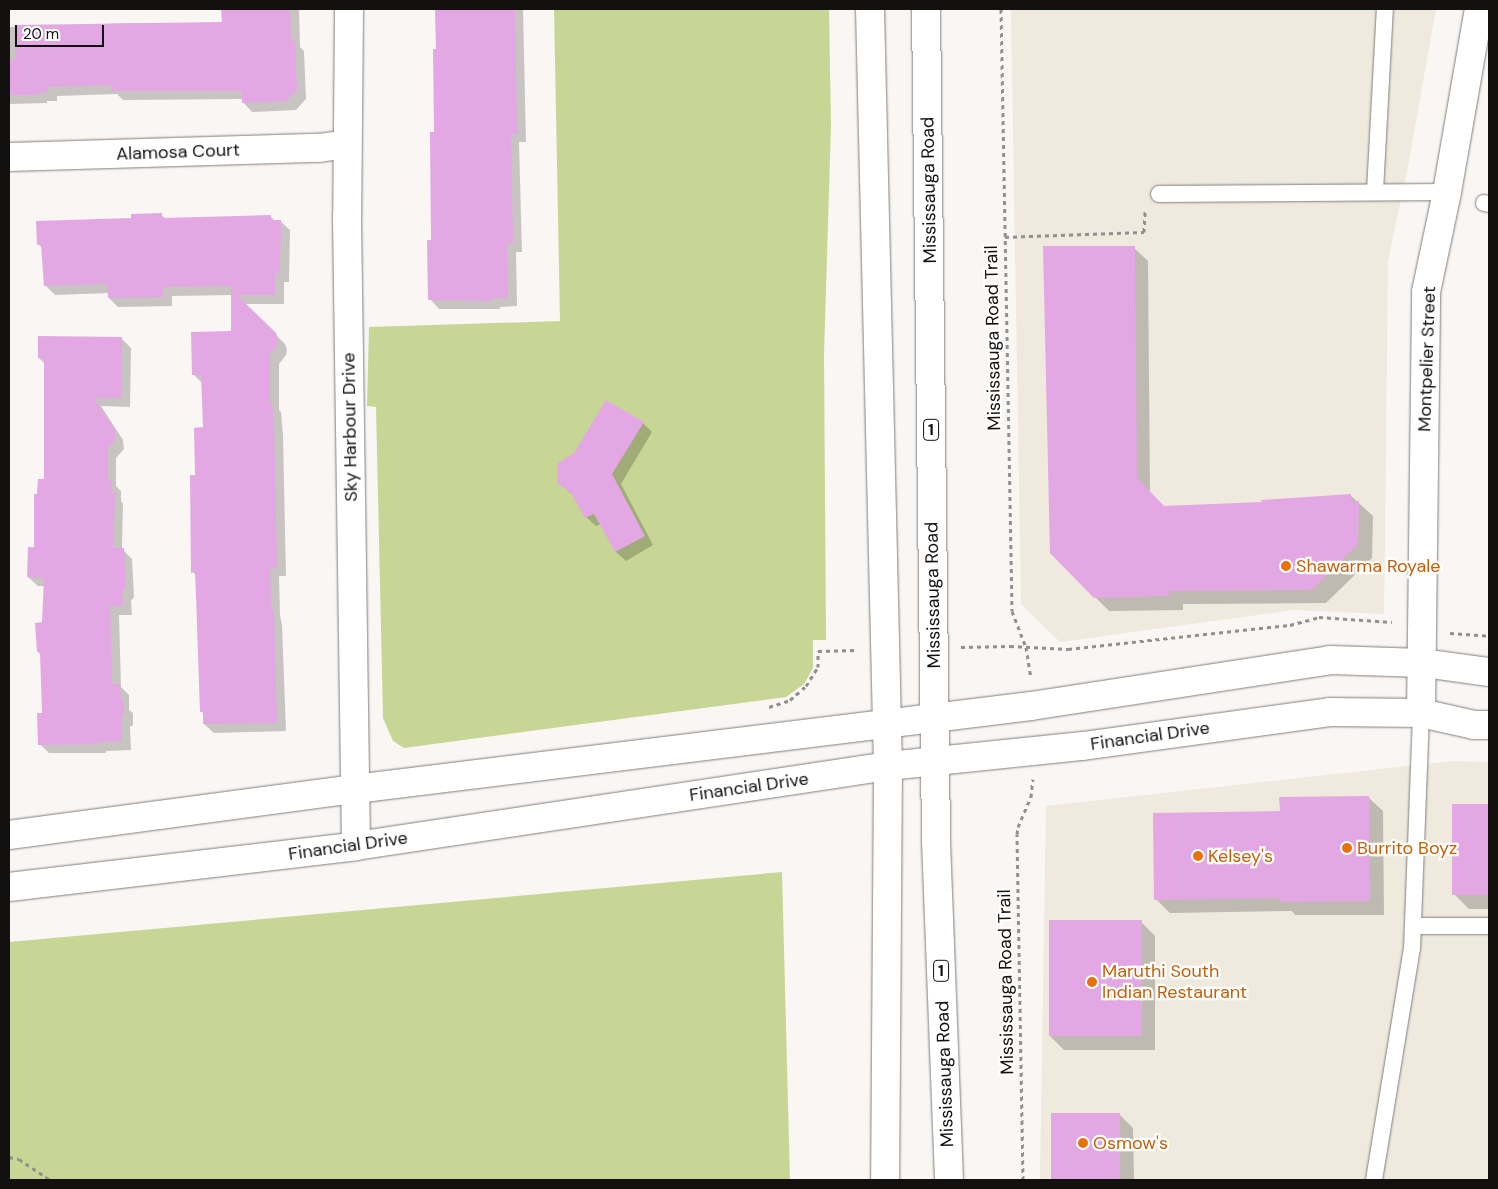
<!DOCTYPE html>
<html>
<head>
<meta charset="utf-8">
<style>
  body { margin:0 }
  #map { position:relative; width:1498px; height:1189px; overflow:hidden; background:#f9f6f3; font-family:"DM Sans",sans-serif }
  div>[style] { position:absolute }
  .built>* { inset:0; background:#efe9de }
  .green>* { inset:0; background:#c8d695 }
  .shadow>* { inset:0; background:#0003 }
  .building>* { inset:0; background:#e3a7e3; transform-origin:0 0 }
  .path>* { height:3px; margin-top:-1.5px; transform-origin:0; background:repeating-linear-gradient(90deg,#92908e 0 4px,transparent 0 8px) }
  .roads { filter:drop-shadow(0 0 1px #807e7b) drop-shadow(0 0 1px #807e7b) }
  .lane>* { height:16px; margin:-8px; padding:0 8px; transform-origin:8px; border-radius:8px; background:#fff }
  .street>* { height:28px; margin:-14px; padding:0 14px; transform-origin:14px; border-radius:14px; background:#fff }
  .secondary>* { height:28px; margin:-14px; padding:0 14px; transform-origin:14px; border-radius:14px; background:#fff }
  .primary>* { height:28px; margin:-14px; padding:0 14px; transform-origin:14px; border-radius:14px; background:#fff }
  .dots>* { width:14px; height:14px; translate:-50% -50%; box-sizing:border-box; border:2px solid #fff; border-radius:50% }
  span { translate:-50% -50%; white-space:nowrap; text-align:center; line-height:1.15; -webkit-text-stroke:4.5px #fff; paint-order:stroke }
  .shield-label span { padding:1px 4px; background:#fff; border:1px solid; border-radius:4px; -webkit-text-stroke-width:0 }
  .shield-label { font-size:16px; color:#121110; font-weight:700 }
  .street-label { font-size:18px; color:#121110 }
  .food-label { font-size:18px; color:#c56008 }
  .left { translate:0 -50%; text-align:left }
  .frame { position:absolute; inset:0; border:10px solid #121110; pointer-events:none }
  .scale { position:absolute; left:15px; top:25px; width:89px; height:22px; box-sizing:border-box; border:2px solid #121110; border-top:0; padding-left:6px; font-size:15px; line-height:18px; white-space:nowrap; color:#121110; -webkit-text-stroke:4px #fff; paint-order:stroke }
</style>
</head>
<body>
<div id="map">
  <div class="built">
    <div style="clip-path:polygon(1011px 9px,1436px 9px,1408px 166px,1388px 261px,1384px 614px,1293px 610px,1060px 642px,1021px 604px)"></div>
    <div style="clip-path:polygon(1453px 761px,1489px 762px,1489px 1180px,1040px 1180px,1046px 806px)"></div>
  </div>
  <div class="green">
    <div style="clip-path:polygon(554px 9px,829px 9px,831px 125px,824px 355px,826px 640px,813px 640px,813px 668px,804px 684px,786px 697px,404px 748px,393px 741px,383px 718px,376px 407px,367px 406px,369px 327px,560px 321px)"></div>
    <div style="clip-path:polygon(782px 872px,790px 1180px,9px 1180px,9px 942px)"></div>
  </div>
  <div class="shadow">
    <div style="clip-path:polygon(222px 9px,299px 9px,300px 47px,304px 51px,306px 99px,296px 110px,252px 112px,243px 102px,243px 99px,123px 100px,117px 94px,57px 96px,57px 101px,47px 101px,47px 103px,9px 104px,9px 27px,133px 23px,223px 23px)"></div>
    <div style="clip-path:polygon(436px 9px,523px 9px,526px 142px,519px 142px,522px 252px,516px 252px,517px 306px,500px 307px,500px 309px,439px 309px,430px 299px,437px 50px)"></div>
    <div style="clip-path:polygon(1059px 9px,1144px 9px,1060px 10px)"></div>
    <div style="clip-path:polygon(161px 215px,166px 219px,270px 216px,275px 221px,280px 221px,290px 230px,289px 282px,284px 282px,284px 304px,245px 304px,285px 344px,287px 350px,286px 355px,279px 364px,279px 410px,281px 412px,283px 436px,286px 576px,279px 576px,280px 615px,282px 625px,286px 731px,214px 733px,204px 724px,204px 715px,202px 712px,196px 576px,193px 572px,196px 476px,204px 429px,203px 384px,194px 375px,232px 332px,232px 295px,172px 296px,172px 306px,118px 307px,109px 298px,109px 293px,55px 295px,45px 285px,43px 249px,38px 244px,132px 220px)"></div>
    <div style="clip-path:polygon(1134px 248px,1148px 261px,1150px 493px,1164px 508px,1263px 504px,1350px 495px,1373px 516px,1372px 558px,1326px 603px,1183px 604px,1183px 610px,1109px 611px,1051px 553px)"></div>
    <div style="clip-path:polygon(122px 339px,131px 348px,130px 407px,101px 406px,123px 440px,124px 449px,116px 458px,116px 486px,121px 491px,121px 501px,123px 504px,122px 549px,132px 559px,134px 597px,131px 601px,132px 615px,119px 615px,121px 687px,129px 695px,129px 710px,133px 713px,133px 725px,130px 727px,131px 750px,106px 751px,106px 753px,49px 753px,40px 744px,44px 715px,41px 655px,38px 652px,44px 624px,45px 586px,38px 586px,28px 577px,35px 548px,39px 496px,45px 480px,45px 364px,39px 358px)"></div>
    <div style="clip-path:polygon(643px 423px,652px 432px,621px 484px,653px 545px,626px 561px,616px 552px,601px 524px,596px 526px,586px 517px,575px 497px,559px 483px)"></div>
    <div style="clip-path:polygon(1369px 798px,1383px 811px,1384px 915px,1295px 915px,1292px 911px,1170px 913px,1156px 899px,1281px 812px)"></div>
    <div style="clip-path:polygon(1489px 805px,1489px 909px,1469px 909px,1455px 895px,1454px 806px)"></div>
    <div style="clip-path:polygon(1141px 922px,1155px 936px,1155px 1050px,1064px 1050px,1050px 1036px)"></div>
    <div style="clip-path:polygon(1053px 1114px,1119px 1114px,1133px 1128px,1134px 1180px,1053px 1180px)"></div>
  </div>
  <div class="building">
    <div style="clip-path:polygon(221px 9px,290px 9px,291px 41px,295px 41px,297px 90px,286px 101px,242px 103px,242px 91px,112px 91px,112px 85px,48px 87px,48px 92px,38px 93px,38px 95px,9px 95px,9px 60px,16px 60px,15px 25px,222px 22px)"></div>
    <div style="clip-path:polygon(435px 9px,515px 9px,517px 134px,511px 134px,513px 243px,507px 243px,508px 298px,491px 298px,491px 301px,428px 300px,427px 240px,431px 240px,430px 132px,434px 132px,433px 49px,436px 49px)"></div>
    <div style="clip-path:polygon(162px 213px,162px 218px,271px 215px,271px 220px,281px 220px,280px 273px,275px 273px,275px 295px,237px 295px,276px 333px,278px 340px,277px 346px,270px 354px,270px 402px,272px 402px,274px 426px,277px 567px,270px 568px,271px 605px,274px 614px,277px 723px,203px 724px,203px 712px,200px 712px,196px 595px,195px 572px,191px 573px,190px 475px,195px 475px,194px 428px,203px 427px,201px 375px,192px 375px,191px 332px,231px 331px,231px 286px,163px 287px,163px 297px,108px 298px,107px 284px,44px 286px,41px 244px,37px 245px,36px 221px,131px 218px,131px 214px)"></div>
    <div style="clip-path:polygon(1043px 246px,1135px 246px,1137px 478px,1164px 506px,1262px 502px,1261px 500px,1351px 494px,1351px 502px,1359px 501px,1358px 544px,1312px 590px,1169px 591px,1169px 596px,1094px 598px,1050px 553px)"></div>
    <div style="clip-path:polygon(38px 336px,122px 337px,121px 398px,94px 398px,115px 430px,115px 440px,108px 448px,108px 480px,112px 480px,112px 493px,115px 493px,113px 548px,124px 548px,126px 587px,122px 592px,123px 606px,110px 606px,112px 684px,120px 684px,121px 699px,124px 703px,124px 715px,121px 718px,122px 741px,97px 742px,97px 744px,38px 745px,37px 713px,42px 713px,40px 652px,37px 652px,35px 623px,42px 622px,44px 578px,27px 577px,28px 547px,34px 547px,34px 494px,37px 494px,38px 479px,44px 479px,44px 359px,38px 358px)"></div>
    <div style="clip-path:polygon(606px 400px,644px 422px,612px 474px,645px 536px,615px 552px,594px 514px,585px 518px,571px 493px,557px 483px,558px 463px,574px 453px)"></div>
    <div style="clip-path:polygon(1369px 796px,1370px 901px,1280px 902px,1280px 898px,1154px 900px,1153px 813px,1280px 811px,1279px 797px)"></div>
    <div style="left:1489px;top:804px;width:91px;height:37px;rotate:90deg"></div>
    <div style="left:1049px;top:920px;width:93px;height:116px"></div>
    <div style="left:1051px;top:1113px;width:69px;height:67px"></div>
  </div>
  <div class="path">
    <div style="left:1001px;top:9px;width:602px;rotate:88.95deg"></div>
    <div style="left:1012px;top:611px;width:39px;rotate:69deg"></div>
    <div style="left:1026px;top:647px;width:31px;rotate:81deg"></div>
    <div style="left:1005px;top:237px;width:139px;rotate:-2.1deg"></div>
    <div style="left:1144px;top:232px;width:21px;rotate:-87deg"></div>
    <div style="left:1450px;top:633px;width:39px;rotate:4deg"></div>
    <div style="left:961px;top:647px;width:49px;rotate:-1.2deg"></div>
    <div style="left:1010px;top:646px;width:58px;rotate:3deg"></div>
    <div style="left:1068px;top:649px;width:223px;rotate:-6.2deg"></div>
    <div style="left:1290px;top:625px;width:30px;rotate:-15deg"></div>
    <div style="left:1319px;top:617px;width:73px;rotate:3.9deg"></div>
    <div style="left:769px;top:707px;width:22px;rotate:-18deg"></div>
    <div style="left:790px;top:700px;width:21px;rotate:-41deg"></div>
    <div style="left:806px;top:686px;width:22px;rotate:-58deg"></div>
    <div style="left:818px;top:667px;width:16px;rotate:-90deg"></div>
    <div style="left:818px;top:651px;width:40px;rotate:-1.4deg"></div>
    <div style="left:9px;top:1157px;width:10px;rotate:11deg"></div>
    <div style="left:19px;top:1159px;width:37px;rotate:34deg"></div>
    <div style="left:1023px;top:1180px;width:346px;rotate:-91deg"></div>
    <div style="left:1017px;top:834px;width:7px;rotate:-82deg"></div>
    <div style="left:1018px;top:827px;width:33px;rotate:-67deg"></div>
    <div style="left:1031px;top:797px;width:18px;rotate:-84deg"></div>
  </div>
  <div class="roads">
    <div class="lane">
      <div style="left:1375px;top:191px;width:182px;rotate:-86.9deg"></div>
      <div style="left:1159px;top:194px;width:288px;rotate:-0.4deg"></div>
      <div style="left:1484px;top:203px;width:5px;rotate:11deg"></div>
      <div style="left:1413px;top:926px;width:76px"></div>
      <div style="left:1374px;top:1180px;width:234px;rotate:-80.7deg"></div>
      <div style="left:1412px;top:949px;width:236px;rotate:-87.8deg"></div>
    </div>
    <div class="street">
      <div style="left:349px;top:9px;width:209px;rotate:90.5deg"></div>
      <div style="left:347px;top:218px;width:628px;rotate:89.18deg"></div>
      <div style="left:9px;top:157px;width:310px;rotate:-1.7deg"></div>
      <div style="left:319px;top:148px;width:28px;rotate:-8deg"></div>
      <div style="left:1421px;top:713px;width:421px;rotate:-89.3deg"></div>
      <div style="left:1426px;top:292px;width:102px;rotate:-78.1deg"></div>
      <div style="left:1447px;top:192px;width:186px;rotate:-80.1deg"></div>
    </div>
    <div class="secondary">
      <div style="left:9px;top:835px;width:349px;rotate:-7.6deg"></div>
      <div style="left:355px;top:789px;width:681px;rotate:-7deg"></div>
      <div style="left:1031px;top:706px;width:303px;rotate:-8.7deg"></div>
      <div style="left:1330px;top:660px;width:93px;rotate:1.8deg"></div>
      <div style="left:1423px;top:663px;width:67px;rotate:7.8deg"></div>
      <div style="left:9px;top:887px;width:349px;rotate:-6.7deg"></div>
      <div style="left:356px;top:846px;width:538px;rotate:-8.55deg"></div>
      <div style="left:888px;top:766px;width:196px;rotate:-5.9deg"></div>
      <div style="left:1083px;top:746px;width:249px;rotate:-7.8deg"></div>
      <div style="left:1330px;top:712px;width:91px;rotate:0.6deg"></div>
      <div style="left:1421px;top:713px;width:54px;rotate:12.8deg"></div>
      <div style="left:1474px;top:725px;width:15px"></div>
    </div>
    <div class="primary">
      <div style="left:870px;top:9px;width:757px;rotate:88.64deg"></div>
      <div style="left:888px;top:766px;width:414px;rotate:90.4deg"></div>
      <div style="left:926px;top:9px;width:832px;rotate:89.31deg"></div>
      <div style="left:936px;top:841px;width:339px;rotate:87.8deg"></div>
    </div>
  </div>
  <div class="dots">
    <div style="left:1286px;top:566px;background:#e8710a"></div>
    <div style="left:1347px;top:848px;background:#e8710a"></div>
    <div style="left:1198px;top:856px;background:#e8710a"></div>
    <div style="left:1092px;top:982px;background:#e8710a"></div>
    <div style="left:1083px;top:1143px;background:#e8710a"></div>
  </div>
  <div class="shield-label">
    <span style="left:931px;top:430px">1</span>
    <span style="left:941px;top:971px">1</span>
  </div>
  <div class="street-label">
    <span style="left:178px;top:152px;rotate:-2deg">Alamosa Court</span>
    <span style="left:929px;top:190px;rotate:-91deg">Mississauga Road</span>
    <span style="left:993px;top:338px;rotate:-91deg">Mississauga Road Trail</span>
    <span style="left:1427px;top:359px;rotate:-88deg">Montpelier Street</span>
    <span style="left:350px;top:427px;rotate:-91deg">Sky Harbour Drive</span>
    <span style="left:933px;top:595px;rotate:-91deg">Mississauga Road</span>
    <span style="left:1150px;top:736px;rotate:-8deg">Financial Drive</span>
    <span style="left:749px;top:787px;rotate:-8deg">Financial Drive</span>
    <span style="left:348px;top:846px;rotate:-8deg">Financial Drive</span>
    <span style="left:1006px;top:982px;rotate:-91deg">Mississauga Road Trail</span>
    <span style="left:945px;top:1074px;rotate:-92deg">Mississauga Road</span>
  </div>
  <div class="food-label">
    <span class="left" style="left:1296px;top:566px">Shawarma Royale</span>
    <span class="left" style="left:1357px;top:848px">Burrito Boyz</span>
    <span class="left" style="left:1208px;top:856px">Kelsey's</span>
    <span class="left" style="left:1102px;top:982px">Maruthi South<br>Indian Restaurant</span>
    <span class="left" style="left:1093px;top:1143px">Osmow's</span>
  </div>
  <div class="frame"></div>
  <div class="scale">20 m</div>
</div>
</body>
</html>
